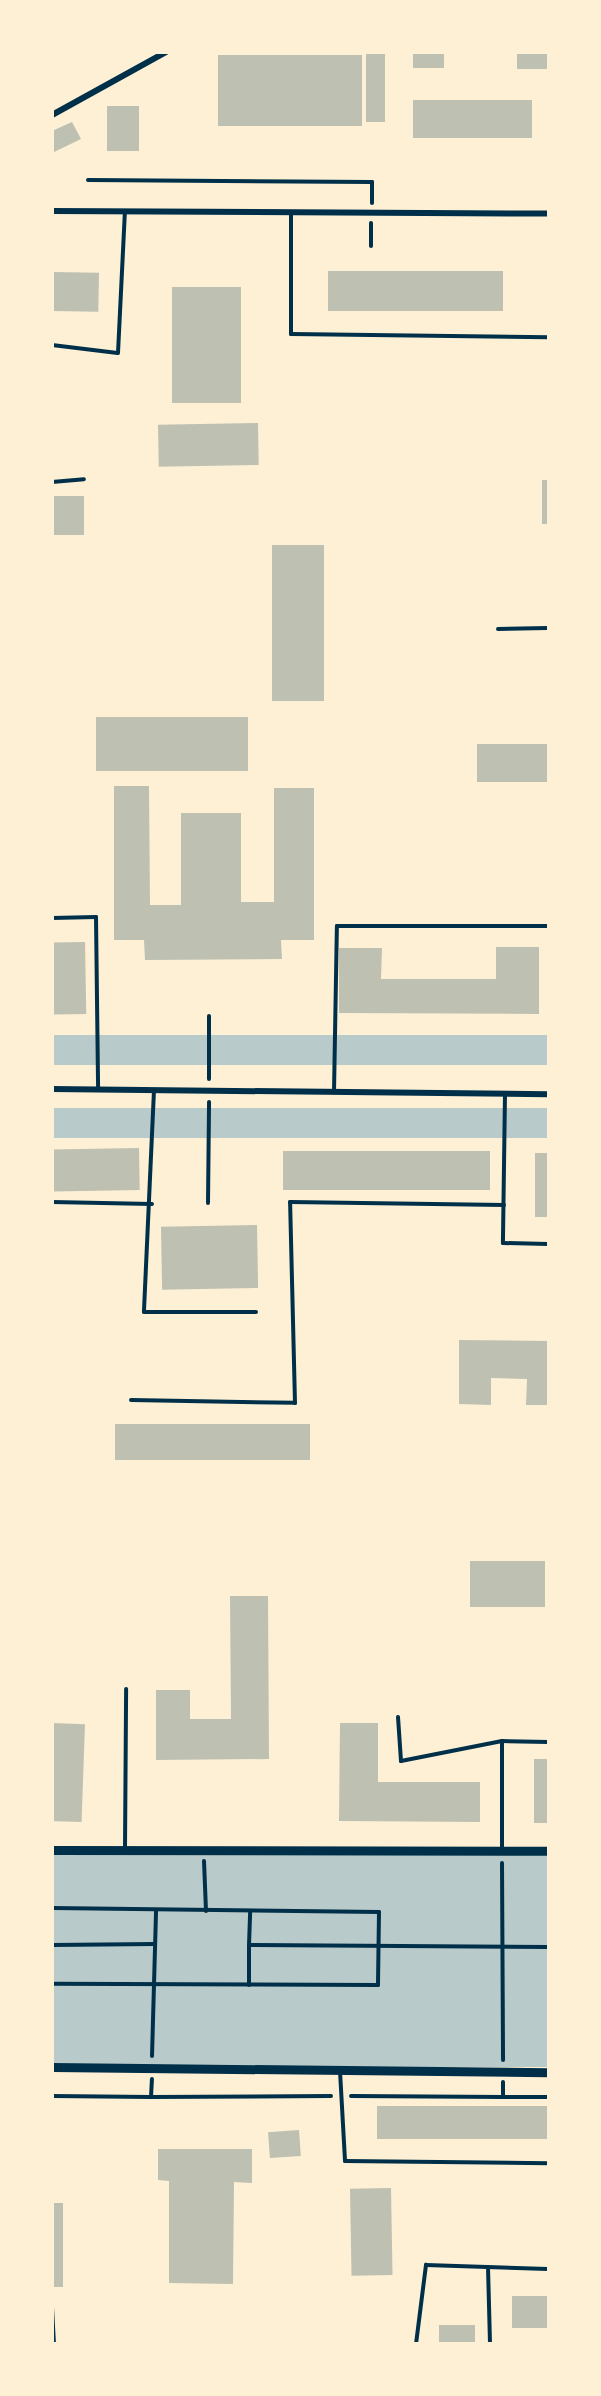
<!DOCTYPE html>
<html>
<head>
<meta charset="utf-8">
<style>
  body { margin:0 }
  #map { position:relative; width:601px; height:2396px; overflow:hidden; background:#fdf0d5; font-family:"Open Sans",sans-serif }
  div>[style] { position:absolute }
  .green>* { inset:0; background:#b9caca; transform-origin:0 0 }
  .building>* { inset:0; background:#bec0b2; transform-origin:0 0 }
  .path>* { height:4px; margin:-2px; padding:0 2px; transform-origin:2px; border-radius:2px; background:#003049 }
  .service>* { height:4px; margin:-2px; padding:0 2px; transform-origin:2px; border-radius:2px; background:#003049 }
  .minor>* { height:6px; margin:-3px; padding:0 3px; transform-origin:3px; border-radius:3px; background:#003049 }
  .tertiary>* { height:9px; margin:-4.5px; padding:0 4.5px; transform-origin:4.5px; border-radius:4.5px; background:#003049 }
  span { translate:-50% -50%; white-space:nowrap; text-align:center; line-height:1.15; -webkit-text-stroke:4.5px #fdf0d5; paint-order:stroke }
  .frame { position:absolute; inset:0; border:54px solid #fdf0d5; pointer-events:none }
</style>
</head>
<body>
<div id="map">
  <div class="green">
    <div style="left:53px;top:1035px;width:495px;height:30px"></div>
    <div style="left:53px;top:1108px;width:495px;height:30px"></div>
    <div style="left:53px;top:1850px;width:495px;height:217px"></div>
  </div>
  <div class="building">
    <div style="left:366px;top:52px;width:19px;height:70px"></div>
    <div style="left:413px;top:52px;width:31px;height:16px"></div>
    <div style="left:517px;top:52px;width:31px;height:17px"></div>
    <div style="left:218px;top:55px;width:144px;height:71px"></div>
    <div style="left:413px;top:100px;width:119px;height:38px"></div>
    <div style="left:107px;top:106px;width:32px;height:45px"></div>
    <div style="clip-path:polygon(72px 122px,81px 139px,52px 153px,52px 131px)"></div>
    <div style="left:328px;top:271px;width:175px;height:40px"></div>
    <div style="left:52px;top:272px;width:47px;height:39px;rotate:1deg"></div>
    <div style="left:172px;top:287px;width:69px;height:116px"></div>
    <div style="left:258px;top:423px;width:42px;height:100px;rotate:89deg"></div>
    <div style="left:542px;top:480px;width:6px;height:44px"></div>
    <div style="left:52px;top:496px;width:32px;height:39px"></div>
    <div style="left:272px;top:545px;width:52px;height:156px"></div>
    <div style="left:96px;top:717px;width:152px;height:54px"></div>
    <div style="left:477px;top:744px;width:71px;height:38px"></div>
    <div style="clip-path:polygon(114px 786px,149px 786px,150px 905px,181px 905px,181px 813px,241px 813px,241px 902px,274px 902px,274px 788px,314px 788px,314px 940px,281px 940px,282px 959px,145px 960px,144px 940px,114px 940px)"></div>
    <div style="left:85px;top:942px;width:72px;height:33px;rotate:89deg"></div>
    <div style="clip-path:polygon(496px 947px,539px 947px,539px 1014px,339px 1013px,339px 948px,382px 948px,381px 979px,496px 979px)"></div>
    <div style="left:139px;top:1148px;width:42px;height:87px;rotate:89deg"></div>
    <div style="left:283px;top:1151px;width:207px;height:39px"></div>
    <div style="left:535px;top:1153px;width:13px;height:64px"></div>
    <div style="left:257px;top:1225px;width:63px;height:96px;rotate:89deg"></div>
    <div style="clip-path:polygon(459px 1340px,548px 1341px,548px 1405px,526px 1405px,527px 1379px,491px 1378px,491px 1405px,459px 1404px)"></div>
    <div style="left:115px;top:1424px;width:195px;height:36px"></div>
    <div style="left:470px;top:1561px;width:75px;height:46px"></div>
    <div style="clip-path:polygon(230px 1596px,268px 1596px,269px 1759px,156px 1760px,156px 1690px,190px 1690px,190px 1719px,231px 1719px)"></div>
    <div style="left:52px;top:1723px;width:33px;height:98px;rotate:2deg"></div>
    <div style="clip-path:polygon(340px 1723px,378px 1723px,378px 1782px,480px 1782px,480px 1822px,339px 1821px)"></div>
    <div style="left:534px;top:1759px;width:14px;height:64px"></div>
    <div style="left:377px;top:2106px;width:171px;height:33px"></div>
    <div style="left:299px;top:2130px;width:26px;height:31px;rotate:86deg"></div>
    <div style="clip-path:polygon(158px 2149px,252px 2149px,252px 2183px,234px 2182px,233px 2284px,169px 2283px,169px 2181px,158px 2180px)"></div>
    <div style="left:391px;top:2188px;width:87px;height:41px;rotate:89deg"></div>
    <div style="left:52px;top:2203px;width:11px;height:84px"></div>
    <div style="left:512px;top:2296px;width:36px;height:32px"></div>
    <div style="left:439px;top:2325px;width:36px;height:19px"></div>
  </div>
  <div class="path">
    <div style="left:88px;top:180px;width:284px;rotate:0.4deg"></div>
    <div style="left:372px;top:182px;width:21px;rotate:90deg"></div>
    <div style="left:371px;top:246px;width:23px;rotate:-90deg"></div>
    <div style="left:209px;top:1079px;width:63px;rotate:-90deg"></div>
    <div style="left:208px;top:1203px;width:101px;rotate:-89.4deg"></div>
    <div style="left:204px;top:1861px;width:50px;rotate:87.7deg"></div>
    <div style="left:502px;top:1863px;width:197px;rotate:89.7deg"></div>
    <div style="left:52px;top:1908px;width:327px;rotate:0.7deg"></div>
    <div style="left:379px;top:1912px;width:73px;rotate:90.8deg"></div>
    <div style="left:378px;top:1985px;width:326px;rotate:-179.8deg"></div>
    <div style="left:52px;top:1945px;width:103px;rotate:-0.6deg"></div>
    <div style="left:249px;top:1945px;width:34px;rotate:-88deg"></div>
    <div style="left:249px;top:1985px;width:40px;rotate:-90deg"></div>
    <div style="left:249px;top:1945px;width:299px;rotate:0.4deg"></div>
    <div style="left:152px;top:2056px;width:146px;rotate:-88.4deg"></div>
    <div style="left:52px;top:2096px;width:99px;rotate:0.6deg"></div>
    <div style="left:151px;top:2097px;width:18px;rotate:-87deg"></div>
    <div style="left:351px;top:2096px;width:152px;rotate:0.4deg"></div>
    <div style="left:503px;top:2097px;width:15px;rotate:-90deg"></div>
    <div style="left:151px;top:2097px;width:180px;rotate:-0.3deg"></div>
    <div style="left:503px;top:2097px;width:45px"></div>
  </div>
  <div class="service">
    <div style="left:291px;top:212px;width:122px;rotate:90deg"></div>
    <div style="left:291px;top:334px;width:257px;rotate:0.7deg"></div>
    <div style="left:52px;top:345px;width:66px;rotate:6.9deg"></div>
    <div style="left:118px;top:353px;width:142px;rotate:-87.2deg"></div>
    <div style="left:52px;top:482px;width:32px;rotate:-5deg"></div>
    <div style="left:498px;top:629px;width:50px;rotate:-1.1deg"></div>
    <div style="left:52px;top:918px;width:44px;rotate:-1.3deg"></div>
    <div style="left:96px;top:917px;width:172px;rotate:89.3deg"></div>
    <div style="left:154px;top:1090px;width:222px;rotate:92.6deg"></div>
    <div style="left:144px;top:1312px;width:112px"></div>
    <div style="left:334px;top:1092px;width:166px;rotate:-89deg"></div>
    <div style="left:337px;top:926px;width:211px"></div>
    <div style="left:505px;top:1094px;width:149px;rotate:90.8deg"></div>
    <div style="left:503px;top:1243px;width:45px;rotate:1.3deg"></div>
    <div style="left:52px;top:1202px;width:100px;rotate:1.1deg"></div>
    <div style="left:131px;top:1400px;width:164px;rotate:1deg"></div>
    <div style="left:295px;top:1403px;width:201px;rotate:-91.4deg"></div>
    <div style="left:290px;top:1202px;width:214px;rotate:0.8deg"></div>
    <div style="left:398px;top:1717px;width:44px;rotate:86.1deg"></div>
    <div style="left:401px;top:1761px;width:103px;rotate:-11.2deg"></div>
    <div style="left:125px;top:1849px;width:160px;rotate:-89.6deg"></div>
    <div style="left:502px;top:1850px;width:109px;rotate:-90deg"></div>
    <div style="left:502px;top:1741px;width:46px;rotate:1.2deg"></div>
    <div style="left:340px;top:2071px;width:90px;rotate:86.8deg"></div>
    <div style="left:345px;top:2161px;width:203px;rotate:0.6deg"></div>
    <div style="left:488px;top:2267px;width:77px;rotate:88.5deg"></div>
    <div style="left:52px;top:2307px;width:37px;rotate:87deg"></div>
    <div style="left:416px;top:2344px;width:80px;rotate:-82.8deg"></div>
    <div style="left:426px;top:2265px;width:122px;rotate:1.9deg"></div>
  </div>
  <div class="minor">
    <div style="left:52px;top:115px;width:130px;rotate:-28.9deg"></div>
    <div style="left:52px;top:211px;width:496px;rotate:0.3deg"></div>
    <div style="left:52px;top:1089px;width:496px;rotate:0.6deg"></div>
  </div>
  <div class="tertiary">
    <div style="left:52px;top:1850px;width:496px;rotate:0.1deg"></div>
    <div style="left:52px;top:2067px;width:496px;rotate:0.6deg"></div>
  </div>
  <div class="frame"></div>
</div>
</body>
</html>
